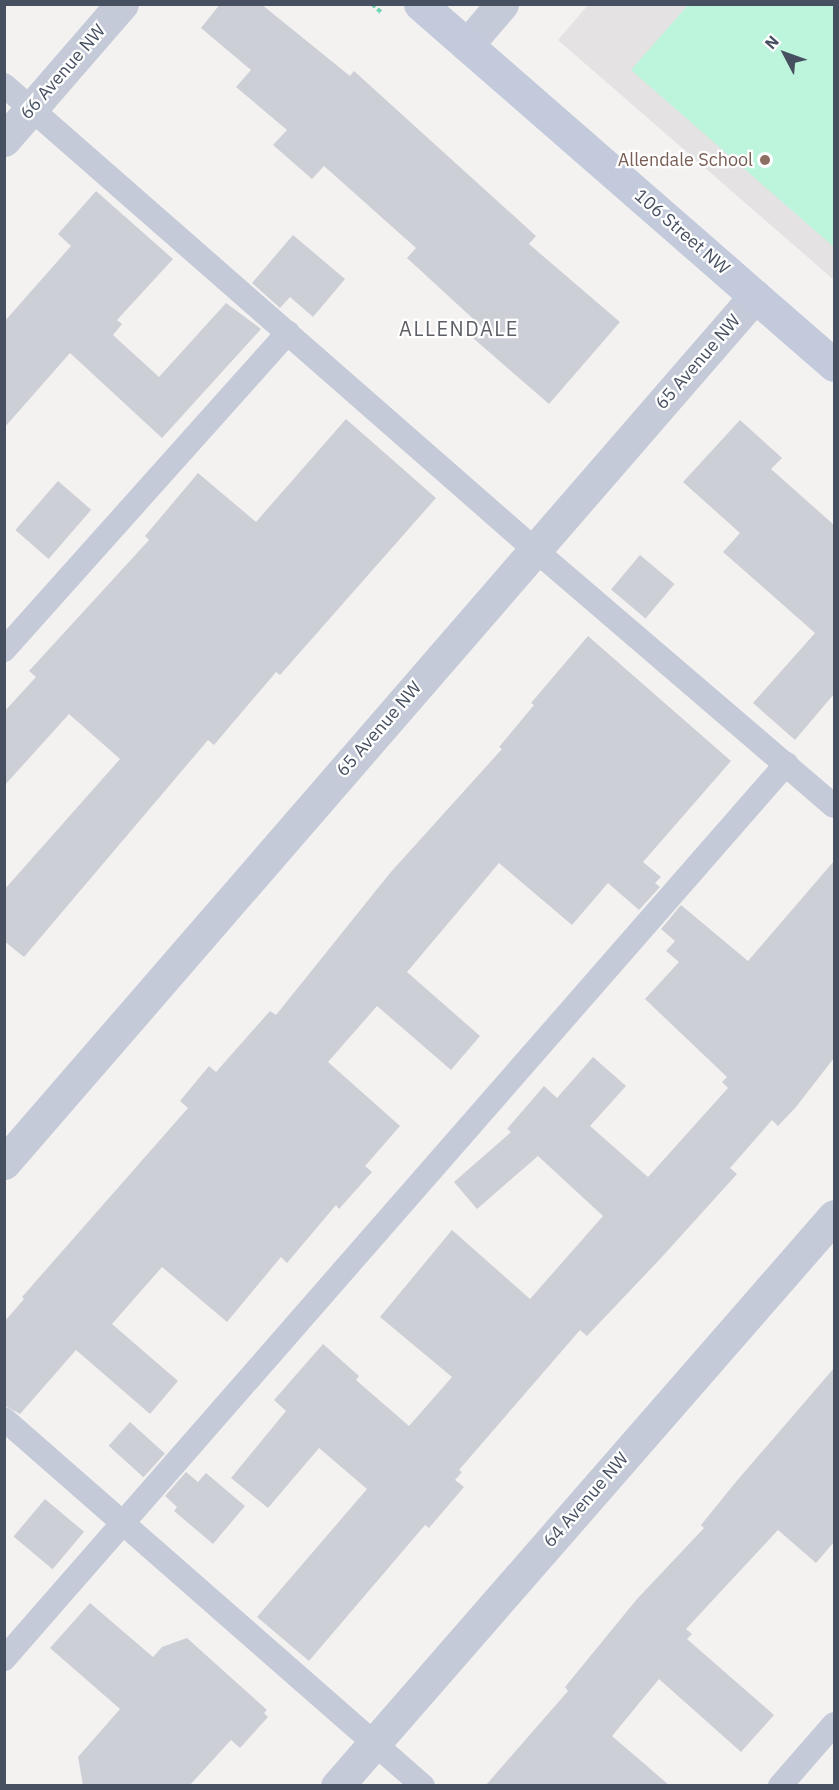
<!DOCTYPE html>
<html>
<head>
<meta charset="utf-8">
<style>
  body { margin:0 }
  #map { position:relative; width:839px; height:1790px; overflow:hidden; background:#f4f1f1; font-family:"IBM Plex Sans",sans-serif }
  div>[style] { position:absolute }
  .education>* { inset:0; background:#e5e2e3 }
  .green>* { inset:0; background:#bdf4dc }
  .building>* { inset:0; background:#cdcfd7; transform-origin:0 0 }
  .path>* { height:4px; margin-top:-2px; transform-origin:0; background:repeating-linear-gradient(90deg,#71d5b6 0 4.5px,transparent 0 7.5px) }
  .lane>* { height:24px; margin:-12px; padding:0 12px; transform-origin:12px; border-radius:12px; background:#c4cad7 }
  .street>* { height:33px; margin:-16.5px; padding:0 16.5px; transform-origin:16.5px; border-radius:16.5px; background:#c4cad7 }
  .secondary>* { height:33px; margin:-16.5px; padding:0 16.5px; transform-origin:16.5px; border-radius:16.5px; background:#c2cadb }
  .dots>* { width:16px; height:16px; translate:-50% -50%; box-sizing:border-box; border:3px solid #fff; border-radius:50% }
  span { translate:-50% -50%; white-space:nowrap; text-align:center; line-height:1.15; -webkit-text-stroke:4.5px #fff; paint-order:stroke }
  .street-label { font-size:18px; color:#475061 }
  .education-label { font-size:18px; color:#785e54 }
  .right { translate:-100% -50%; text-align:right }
  .neighbourhood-label { font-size:20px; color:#5d5f67; letter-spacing:1.5px }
  .frame { position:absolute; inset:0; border:6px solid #475061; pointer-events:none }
  .north { position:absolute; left:755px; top:24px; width:60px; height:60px; -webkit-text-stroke:4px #fff; paint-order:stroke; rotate:311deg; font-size:16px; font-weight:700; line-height:24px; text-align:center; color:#475061 }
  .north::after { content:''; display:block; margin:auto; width:21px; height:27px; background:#475061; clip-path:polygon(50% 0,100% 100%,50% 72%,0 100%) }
</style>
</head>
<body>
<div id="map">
  <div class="education">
    <div style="clip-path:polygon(588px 5px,834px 5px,834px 280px,558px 40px)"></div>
  </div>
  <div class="green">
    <div style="clip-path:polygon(688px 5px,834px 5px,834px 247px,631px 70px)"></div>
  </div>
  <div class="building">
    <div style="clip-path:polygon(220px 4px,261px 4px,350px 76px,354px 71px,536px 236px,529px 244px,620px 322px,549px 404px,473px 338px,482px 327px,407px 258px,416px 248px,324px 166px,312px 179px,273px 145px,287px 130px,236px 87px,251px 70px,201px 28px)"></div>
    <div style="clip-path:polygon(96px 191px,173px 259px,117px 320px,122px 324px,113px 335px,159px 377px,226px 303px,261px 329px,162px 438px,70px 353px,4px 428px,4px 322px,71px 246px,58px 234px)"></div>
    <div style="clip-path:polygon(293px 235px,345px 279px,313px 317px,290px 297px,280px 308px,252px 283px)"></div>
    <div style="clip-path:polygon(346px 419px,436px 498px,280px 675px,276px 672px,214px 745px,208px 740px,24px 957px,4px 941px,4px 890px,120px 759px,69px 714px,4px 786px,4px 712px,36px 677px,29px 671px,149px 540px,145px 536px,198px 473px,256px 522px)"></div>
    <div style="clip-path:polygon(740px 420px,782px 458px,771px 469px,834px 525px,834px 694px,795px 740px,753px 703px,815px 633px,723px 552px,740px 533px,683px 482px)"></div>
    <div style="left:58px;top:481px;width:44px;height:65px;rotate:41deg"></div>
    <div style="left:640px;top:555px;width:45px;height:45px;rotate:40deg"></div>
    <div style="clip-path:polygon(588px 636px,731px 761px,643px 862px,661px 877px,655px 883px,660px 887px,639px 910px,608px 883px,572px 925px,499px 863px,407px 972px,480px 1036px,451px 1070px,377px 1006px,328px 1062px,400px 1126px,365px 1166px,372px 1172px,339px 1209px,336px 1205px,287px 1263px,281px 1257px,227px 1322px,162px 1267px,112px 1324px,178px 1381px,150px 1414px,76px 1350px,20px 1414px,4px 1405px,4px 1322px,24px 1299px,22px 1297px,188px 1108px,180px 1101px,209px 1066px,216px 1072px,270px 1011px,276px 1015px,390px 873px,502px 749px,499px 747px,534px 705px,531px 703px)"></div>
    <div style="clip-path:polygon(834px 861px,834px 1058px,796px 1107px,778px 1126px,772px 1120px,730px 1168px,737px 1174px,661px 1258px,587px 1336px,580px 1330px,459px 1470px,462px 1472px,455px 1480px,464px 1487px,429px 1528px,425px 1525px,309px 1661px,257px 1617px,367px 1489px,319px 1448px,268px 1508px,231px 1478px,286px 1411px,274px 1400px,323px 1344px,359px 1376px,356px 1380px,409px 1426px,452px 1377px,380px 1317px,452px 1230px,530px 1299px,603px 1216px,538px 1156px,477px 1209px,454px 1182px,511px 1132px,507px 1129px,544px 1086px,557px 1098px,593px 1057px,626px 1086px,590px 1126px,648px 1177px,728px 1088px,722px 1082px,727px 1077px,645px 999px,679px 962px,666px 951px,675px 941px,661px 929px,681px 905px,748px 961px)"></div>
    <div style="clip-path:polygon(834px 1368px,834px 1542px,816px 1563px,778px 1530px,686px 1629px,692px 1634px,687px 1639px,774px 1715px,741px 1752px,659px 1679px,612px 1736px,669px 1785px,486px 1785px,568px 1691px,565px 1687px,637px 1599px,704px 1528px,701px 1525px,735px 1483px)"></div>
    <div style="left:130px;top:1422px;width:47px;height:32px;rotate:42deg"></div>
    <div style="clip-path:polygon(186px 1472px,198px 1482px,206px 1473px,245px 1506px,213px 1544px,174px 1511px,177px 1507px,165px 1496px)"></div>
    <div style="left:45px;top:1499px;width:51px;height:49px;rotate:40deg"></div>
    <div style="clip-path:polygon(90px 1603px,153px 1657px,162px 1647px,187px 1638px,267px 1710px,264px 1713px,268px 1717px,240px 1748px,231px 1740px,190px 1785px,83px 1785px,78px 1757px,120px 1709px,50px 1648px)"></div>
  </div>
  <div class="path">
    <div style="left:372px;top:4px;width:15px;rotate:42deg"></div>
  </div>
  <div class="lane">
    <div style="left:4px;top:85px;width:704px;rotate:41.2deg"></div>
    <div style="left:534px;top:549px;width:395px;rotate:40.6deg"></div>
    <div style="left:4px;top:650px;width:426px;rotate:-48.2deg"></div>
    <div style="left:4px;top:1419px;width:557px;rotate:41.21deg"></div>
    <div style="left:4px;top:1659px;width:1189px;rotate:-48.85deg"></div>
    <div style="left:780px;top:1786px;width:82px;rotate:-48.9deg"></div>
  </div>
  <div class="street">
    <div style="left:467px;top:45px;width:54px;rotate:-49.5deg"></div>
    <div style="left:4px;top:140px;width:180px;rotate:-49.1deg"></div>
    <div style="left:4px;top:1163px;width:1147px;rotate:-49.1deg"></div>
    <div style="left:337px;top:1786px;width:756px;rotate:-48.91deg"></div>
  </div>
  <div class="secondary">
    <div style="left:420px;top:4px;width:549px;rotate:41.09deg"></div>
  </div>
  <div class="dots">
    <div style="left:765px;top:160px;background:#8d6e63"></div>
  </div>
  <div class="street-label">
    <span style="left:63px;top:72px;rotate:-49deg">66 Avenue NW</span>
    <span style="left:682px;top:232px;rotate:41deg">106 Street NW</span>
    <span style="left:698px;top:362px;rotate:-49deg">65 Avenue NW</span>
    <span style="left:379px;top:729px;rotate:-49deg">65 Avenue NW</span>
    <span style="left:586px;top:1500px;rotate:-49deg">64 Avenue NW</span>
  </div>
  <div class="education-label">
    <span class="right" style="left:753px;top:160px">Allendale School</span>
  </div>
  <div class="neighbourhood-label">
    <span style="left:459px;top:328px">ALLENDALE</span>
  </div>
  <div class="frame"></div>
  <div class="north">N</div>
</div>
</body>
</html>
